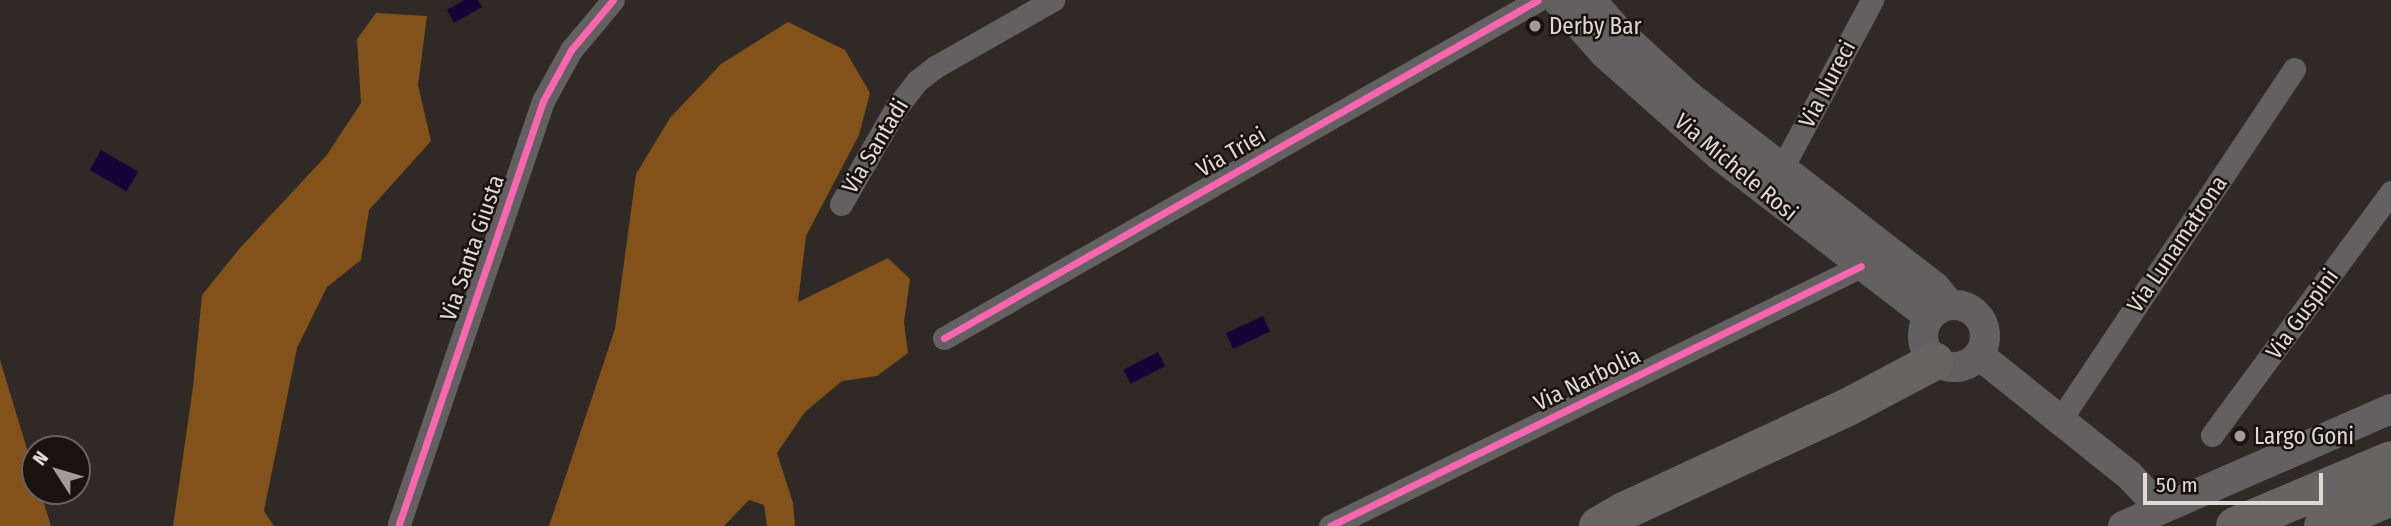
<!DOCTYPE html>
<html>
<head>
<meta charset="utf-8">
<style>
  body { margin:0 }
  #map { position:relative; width:2391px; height:526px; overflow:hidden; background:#2f2a25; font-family:"Fira Sans Condensed",sans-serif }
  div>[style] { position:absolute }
  .forest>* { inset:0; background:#83511a }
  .water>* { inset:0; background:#160438; transform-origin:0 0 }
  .minor>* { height:23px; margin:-11.5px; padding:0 11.5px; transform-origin:11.5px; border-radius:11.5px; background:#626061 }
  .tertiary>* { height:30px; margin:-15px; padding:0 15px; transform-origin:15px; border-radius:15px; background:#626061 }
  .tertiary>.ring { margin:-15px; padding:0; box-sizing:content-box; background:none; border:30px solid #626061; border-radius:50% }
  .trunk>* { height:38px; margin:-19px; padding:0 19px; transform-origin:19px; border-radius:19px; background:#676463 }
  .cycleway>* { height:7px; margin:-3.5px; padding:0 3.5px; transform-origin:3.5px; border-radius:3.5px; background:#f766af }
  .dots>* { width:19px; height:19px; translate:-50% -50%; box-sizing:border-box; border:4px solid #18130f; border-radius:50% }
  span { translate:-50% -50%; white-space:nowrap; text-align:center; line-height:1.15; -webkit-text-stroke:5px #18130f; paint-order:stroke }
  .poi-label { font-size:23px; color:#e0d9d4 }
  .left { translate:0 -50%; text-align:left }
  .street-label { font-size:23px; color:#e0d9d4 }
  .north { position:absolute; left:21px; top:435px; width:70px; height:70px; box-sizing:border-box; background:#18130f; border:2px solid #68625e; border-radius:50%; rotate:307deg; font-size:19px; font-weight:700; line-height:28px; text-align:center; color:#e0d9d4 }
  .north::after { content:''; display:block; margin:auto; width:24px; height:32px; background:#a29c97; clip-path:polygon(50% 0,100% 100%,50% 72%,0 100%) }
  .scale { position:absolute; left:2143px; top:473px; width:180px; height:32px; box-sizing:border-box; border:4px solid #e0d9d4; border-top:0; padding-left:9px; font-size:21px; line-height:24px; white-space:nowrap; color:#e0d9d4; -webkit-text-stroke:5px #18130f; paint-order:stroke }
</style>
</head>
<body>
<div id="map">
  <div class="forest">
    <div style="clip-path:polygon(376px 13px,427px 16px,418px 85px,431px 141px,369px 210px,361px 260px,327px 287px,297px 348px,264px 511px,274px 526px,173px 526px,193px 387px,202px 295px,240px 248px,326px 156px,361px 103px,357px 39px)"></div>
    <div style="clip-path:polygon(788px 22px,845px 50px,870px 93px,859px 135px,806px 236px,798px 302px,888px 258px,910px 279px,904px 322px,908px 353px,877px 376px,842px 381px,805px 412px,777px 453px,793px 503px,795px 526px,767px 526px,764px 505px,749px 500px,724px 526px,549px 526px,615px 329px,636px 174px,670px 118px,721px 64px)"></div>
    <div style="clip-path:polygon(0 360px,35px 475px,35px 491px,40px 491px,51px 526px,0 526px)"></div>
  </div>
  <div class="water">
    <div style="clip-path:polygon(464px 0,478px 0,482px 7px,454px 23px,447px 10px)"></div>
    <div style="left:101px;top:150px;width:43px;height:23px;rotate:30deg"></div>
    <div style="left:1263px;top:316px;width:17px;height:41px;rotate:65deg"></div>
    <div style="left:1158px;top:352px;width:16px;height:39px;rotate:63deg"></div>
  </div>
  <div class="minor">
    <div style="left:1782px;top:168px;width:191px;rotate:-61.8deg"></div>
    <div style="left:841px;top:204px;width:111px;rotate:-60.2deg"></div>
    <div style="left:896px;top:108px;width:34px;rotate:-52deg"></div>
    <div style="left:917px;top:81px;width:23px;rotate:-38deg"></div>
    <div style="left:935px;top:67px;width:136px;rotate:-29.6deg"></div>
    <div style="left:944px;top:338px;width:683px;rotate:-29.64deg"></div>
    <div style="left:2060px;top:420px;width:422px;rotate:-56.3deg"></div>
    <div style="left:2212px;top:435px;width:302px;rotate:-53.6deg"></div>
    <div style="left:399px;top:524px;width:447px;rotate:-71.2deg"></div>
    <div style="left:543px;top:101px;width:58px;rotate:-61.2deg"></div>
    <div style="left:571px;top:50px;width:65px;rotate:-50deg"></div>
    <div style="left:1330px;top:526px;width:591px;rotate:-26.09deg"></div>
  </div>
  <div class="tertiary">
    <div style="left:1557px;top:0;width:71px;rotate:48.4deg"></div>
    <div style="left:1604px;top:53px;width:154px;rotate:41.6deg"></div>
    <div style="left:1719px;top:155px;width:265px;rotate:37.6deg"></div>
    <div style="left:1591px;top:0;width:44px;rotate:48.7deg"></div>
    <div style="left:1620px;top:33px;width:93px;rotate:42.4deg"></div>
    <div style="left:1689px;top:96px;width:311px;rotate:37.8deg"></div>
    <div style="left:1935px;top:287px;width:23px;rotate:50deg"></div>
    <div class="ring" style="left:1923px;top:305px;width:32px;height:32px"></div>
    <div style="left:1979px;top:355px;width:192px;rotate:38.7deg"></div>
    <div style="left:2129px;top:475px;width:47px;rotate:46.7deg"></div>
    <div style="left:2123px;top:526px;width:292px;rotate:-23.6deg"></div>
  </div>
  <div class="trunk">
    <div style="left:1598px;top:526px;width:30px;rotate:-30deg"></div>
    <div style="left:1624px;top:511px;width:247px;rotate:-24.9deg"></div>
    <div style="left:1848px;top:407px;width:98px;rotate:-27.9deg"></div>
    <div style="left:2235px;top:526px;width:169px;rotate:-22.9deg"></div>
    <div style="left:2323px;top:526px;width:74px;rotate:-23.1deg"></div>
  </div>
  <div class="cycleway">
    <div style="left:944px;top:338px;width:683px;rotate:-29.64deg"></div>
    <div style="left:399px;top:524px;width:447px;rotate:-71.2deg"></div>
    <div style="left:543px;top:101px;width:58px;rotate:-61.2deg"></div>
    <div style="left:571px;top:50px;width:65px;rotate:-50deg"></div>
    <div style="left:1330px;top:526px;width:591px;rotate:-26.09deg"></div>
  </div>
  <div class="dots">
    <div style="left:1535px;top:26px;background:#a29c97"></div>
    <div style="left:2240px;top:436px;background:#a29c97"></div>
  </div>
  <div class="poi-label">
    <span class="left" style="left:1549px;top:26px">Derby Bar</span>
    <span class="left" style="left:2254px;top:436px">Largo Goni</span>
  </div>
  <div class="street-label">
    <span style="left:1827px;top:84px;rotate:-62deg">Via Nureci</span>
    <span style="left:875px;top:146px;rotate:-59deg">Via Santadi</span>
    <span style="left:1231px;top:152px;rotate:-30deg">Via Triei</span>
    <span style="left:1736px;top:167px;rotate:40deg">Via Michele Rosi</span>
    <span style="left:2177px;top:244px;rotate:-56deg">Via Lunamatrona</span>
    <span style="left:472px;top:248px;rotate:-71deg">Via Santa Giusta</span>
    <span style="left:2302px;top:314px;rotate:-54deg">Via Guspini</span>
    <span style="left:1587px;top:379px;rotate:-26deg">Via Narbolia</span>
  </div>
  <div class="north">N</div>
  <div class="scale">50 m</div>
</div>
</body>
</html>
